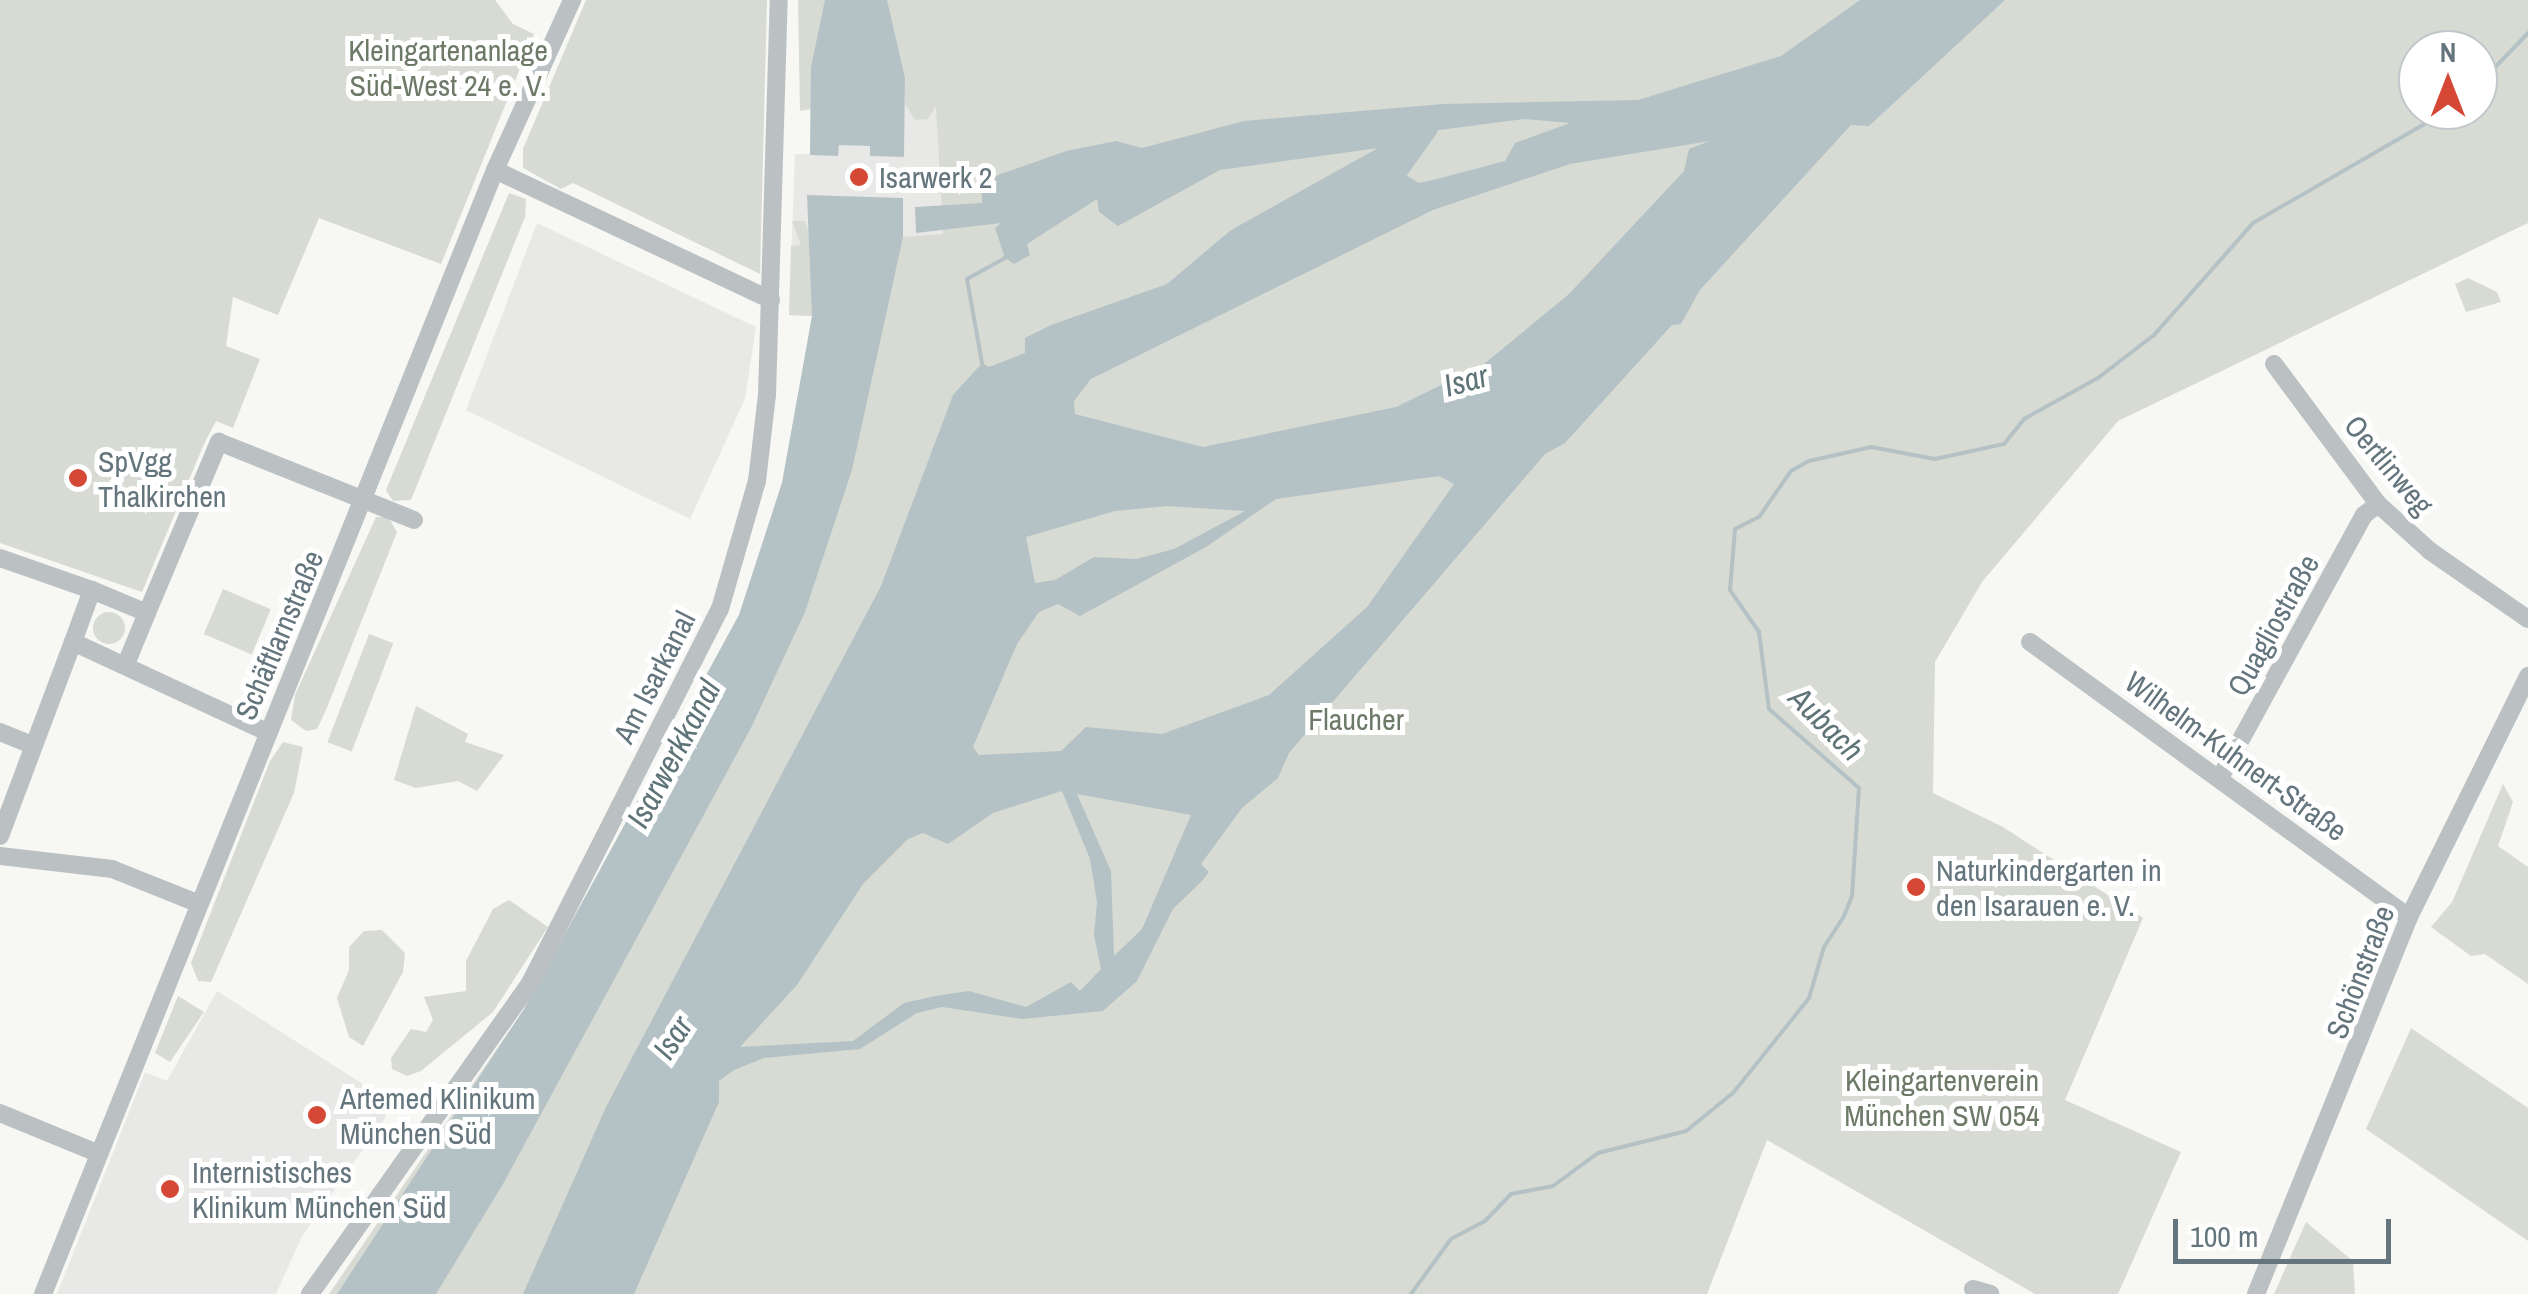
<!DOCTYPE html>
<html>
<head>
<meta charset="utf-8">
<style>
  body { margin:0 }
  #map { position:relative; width:2528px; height:1294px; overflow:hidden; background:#f7f7f4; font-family:"Archivo Narrow",sans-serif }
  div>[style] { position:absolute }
  .built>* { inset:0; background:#e8e8e7 }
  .green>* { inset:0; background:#d7dbd4; transform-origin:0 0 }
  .round { border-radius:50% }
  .water>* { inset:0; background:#b5c2c5 }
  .stream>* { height:4px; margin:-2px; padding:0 2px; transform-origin:2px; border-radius:2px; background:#b5c2c5 }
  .river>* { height:25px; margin:-12.5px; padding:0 12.5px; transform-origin:12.5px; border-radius:12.5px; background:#b5c2c5 }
  .minor>* { height:18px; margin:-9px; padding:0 9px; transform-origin:9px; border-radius:9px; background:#bbc1c3 }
  .dots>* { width:28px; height:28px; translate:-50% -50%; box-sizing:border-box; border:5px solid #fff; border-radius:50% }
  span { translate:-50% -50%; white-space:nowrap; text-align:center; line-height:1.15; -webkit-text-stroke:10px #fff; paint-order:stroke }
  .park-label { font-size:30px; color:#6d7a67 }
  .poi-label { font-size:30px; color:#64757d }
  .left { translate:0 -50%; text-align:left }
  .street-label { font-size:30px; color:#64757d }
  .water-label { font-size:32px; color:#5f7478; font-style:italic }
  .north { position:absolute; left:2398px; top:30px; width:100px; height:100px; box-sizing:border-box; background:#fff; border:2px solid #c1c8cb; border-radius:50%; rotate:0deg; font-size:28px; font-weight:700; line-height:40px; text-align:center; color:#64757d }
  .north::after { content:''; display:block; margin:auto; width:35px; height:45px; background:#d54836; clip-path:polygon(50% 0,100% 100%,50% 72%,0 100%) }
  .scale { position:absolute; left:2173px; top:1219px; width:218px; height:45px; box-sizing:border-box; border:5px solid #64757d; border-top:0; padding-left:12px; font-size:30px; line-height:35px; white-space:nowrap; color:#64757d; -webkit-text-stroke:8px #fff; paint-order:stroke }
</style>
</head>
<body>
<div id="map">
  <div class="built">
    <div style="clip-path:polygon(811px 80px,936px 98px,943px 234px,905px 263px,800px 384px,812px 316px,789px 315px,795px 154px,810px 154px)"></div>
    <div style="clip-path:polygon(537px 223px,756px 327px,745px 399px,690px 519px,466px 410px)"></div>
    <div style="clip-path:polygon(217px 991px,391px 1102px,385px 1118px,302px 1236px,276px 1294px,57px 1294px,145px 1072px,167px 1081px)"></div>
  </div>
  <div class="green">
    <div style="clip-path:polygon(0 0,495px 0,513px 24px,534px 34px,441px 264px,319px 218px,278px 315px,233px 297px,226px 346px,260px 359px,233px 428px,216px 421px,204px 444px,142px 592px,0 543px)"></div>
    <div style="clip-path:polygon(586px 0,767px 0,760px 274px,573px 183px,561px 189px,523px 168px,523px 149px)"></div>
    <div style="clip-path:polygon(evenodd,798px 0,2528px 0,2528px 223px,2118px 421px,1982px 582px,1935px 662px,1933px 793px,2003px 827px,2143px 918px,2065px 1100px,2181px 1152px,2118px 1294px,2035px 1294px,1767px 1140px,1707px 1294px,436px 1294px,422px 1171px,337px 1294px,329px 1294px,524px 1009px,739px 615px,782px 483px,800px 384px,886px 305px,900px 237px,943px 234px,936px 106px,928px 119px,915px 120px,905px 104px,905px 82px,812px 80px,811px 109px,800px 111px,798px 0,2418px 50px,2478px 50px,2478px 110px,2418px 110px,2418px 50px)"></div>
    <div style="clip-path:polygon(509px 193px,526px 199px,525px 217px,411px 500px,393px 501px,386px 490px)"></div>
    <div style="clip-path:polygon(792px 221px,805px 221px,814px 247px,812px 316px,789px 315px,791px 246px,801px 245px)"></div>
    <div style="clip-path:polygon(2468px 278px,2497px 292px,2501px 302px,2466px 312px,2455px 284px)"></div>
    <div style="clip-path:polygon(376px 517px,388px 517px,397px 532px,326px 710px,317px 729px,306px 731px,291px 720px,295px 695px)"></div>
    <div style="left:223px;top:589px;width:52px;height:49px;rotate:23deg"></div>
    <div class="round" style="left:93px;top:612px;width:32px;height:32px"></div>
    <div style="left:369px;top:634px;width:26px;height:116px;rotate:21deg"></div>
    <div style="clip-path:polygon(416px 706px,468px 734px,465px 742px,504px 755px,477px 791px,458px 781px,416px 788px,394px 780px)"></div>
    <div style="clip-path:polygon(283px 742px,303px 747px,294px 793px,211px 982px,198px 981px,191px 963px,270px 761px)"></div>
    <div style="clip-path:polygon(2503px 784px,2513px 802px,2498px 846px,2528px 867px,2528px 984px,2485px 954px,2471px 956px,2431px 927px,2452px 902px)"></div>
    <div style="clip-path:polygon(509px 900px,548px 927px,493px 1012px,421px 1071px,407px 1076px,392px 1069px,391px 1058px,411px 1029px,426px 1032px,433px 1020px,424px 997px,466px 991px,466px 961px,493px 909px)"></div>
    <div style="clip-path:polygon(382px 930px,405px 953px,403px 972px,363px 1046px,349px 1037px,337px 998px,349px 970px,349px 947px,364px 931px)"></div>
    <div style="clip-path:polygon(178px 996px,204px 1012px,170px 1062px,155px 1053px)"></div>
    <div style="clip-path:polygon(2411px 1028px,2528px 1108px,2528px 1241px,2366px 1129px)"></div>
    <div style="clip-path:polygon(2306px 1222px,2353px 1261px,2355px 1294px,2274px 1294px)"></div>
  </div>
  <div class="water">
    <div style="clip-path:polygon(825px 0,887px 0,905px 78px,904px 157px,870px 156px,870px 146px,839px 145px,838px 156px,810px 155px,811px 67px)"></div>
    <div style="clip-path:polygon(evenodd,1860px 0,2005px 0,1869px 126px,1851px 125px,1700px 290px,1681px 324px,1672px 325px,1565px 443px,1545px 454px,1289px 753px,1278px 778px,1242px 808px,1201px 864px,1209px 872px,1202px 881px,1173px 909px,1137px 981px,1103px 1011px,1022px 1019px,942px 1007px,917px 1013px,860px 1049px,764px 1058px,734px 1070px,719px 1081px,719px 1102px,634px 1294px,523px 1294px,606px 1107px,881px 586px,953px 395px,982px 363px,989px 367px,1025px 353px,1025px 338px,1051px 325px,1167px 284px,1231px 230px,1378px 148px,1220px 170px,1118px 226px,1099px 212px,1097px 199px,1027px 244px,1030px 255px,1014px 264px,1005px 258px,995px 228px,1001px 223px,916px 233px,915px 207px,982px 203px,981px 181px,1066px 151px,1116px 141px,1142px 148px,1244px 121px,1443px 104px,1638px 100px,1781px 56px,1860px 0,1524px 119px,1570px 123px,1515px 143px,1505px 161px,1437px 179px,1419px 183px,1393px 167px,1432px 131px,1524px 119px,1860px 0,1710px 141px,1689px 149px,1684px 171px,1569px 294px,1484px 364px,1396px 407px,1203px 447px,1075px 414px,1074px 401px,1091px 379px,1433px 210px,1570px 164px,1710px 141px,1860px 0,1439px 476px,1454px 484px,1367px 607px,1269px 695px,1162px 734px,1086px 727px,1061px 751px,979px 755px,973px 747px,1017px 644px,1039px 612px,1058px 604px,1080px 616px,1206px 547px,1276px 499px,1439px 476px,1860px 0,1167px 506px,1245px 511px,1174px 549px,1136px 559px,1094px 557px,1055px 580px,1035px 583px,1026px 537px,1115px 511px,1167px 506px,1860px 0,1062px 791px,1090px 859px,1097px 902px,1094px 935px,1101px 969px,1080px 991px,1071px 982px,1026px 1007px,969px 991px,935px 996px,904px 1003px,853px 1041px,740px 1047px,797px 985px,863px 884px,908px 839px,923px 833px,948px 844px,993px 813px,1062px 791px,1860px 0,1077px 794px,1191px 815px,1142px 929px,1114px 956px,1111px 871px,1077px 794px)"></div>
    <div style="clip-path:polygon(807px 195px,903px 198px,903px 237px,852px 470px,805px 612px,751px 728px,503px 1184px,436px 1294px,337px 1294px,524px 1009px,739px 615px,782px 483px,812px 316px)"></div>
  </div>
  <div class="stream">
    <div style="left:2478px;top:85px;width:72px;rotate:-46.1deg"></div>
    <div style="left:982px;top:363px;width:85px;rotate:-100.1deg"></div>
    <div style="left:967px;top:279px;width:43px;rotate:-28.9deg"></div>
    <div style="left:1411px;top:1294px;width:68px;rotate:-54deg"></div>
    <div style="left:1451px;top:1239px;width:38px;rotate:-28deg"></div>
    <div style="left:1485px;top:1221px;width:37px;rotate:-46deg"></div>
    <div style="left:1511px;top:1194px;width:43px;rotate:-10.8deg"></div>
    <div style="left:1553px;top:1186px;width:56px;rotate:-36.3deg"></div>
    <div style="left:1598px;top:1153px;width:91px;rotate:-14deg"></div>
    <div style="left:1686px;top:1131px;width:60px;rotate:-39deg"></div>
    <div style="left:1733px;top:1093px;width:122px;rotate:-51.3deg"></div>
    <div style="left:1809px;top:998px;width:53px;rotate:-73.6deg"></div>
    <div style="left:1824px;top:947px;width:37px;rotate:-57deg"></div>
    <div style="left:1844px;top:916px;width:22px;rotate:-68deg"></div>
    <div style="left:1852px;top:896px;width:108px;rotate:-86.3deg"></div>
    <div style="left:1859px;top:788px;width:120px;rotate:-138.7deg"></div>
    <div style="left:1769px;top:709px;width:78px;rotate:-97.4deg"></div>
    <div style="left:1759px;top:632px;width:51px;rotate:-124.6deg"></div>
    <div style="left:1730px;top:590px;width:61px;rotate:-85.3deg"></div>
    <div style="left:1735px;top:529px;width:27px;rotate:-27deg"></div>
    <div style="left:1759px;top:517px;width:56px;rotate:-55.2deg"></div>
    <div style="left:1791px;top:471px;width:21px;rotate:-29deg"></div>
    <div style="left:1809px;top:461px;width:64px;rotate:-12.7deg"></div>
    <div style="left:1871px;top:447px;width:65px;rotate:10.6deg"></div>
    <div style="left:1935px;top:459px;width:71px;rotate:-12.3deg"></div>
    <div style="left:2004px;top:444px;width:32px;rotate:-51deg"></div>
    <div style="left:2024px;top:419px;width:85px;rotate:-29deg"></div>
    <div style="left:2098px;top:378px;width:71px;rotate:-37.5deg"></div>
    <div style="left:2154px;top:335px;width:149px;rotate:-48.5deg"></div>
    <div style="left:2253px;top:223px;width:226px;rotate:-30deg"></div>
  </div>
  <div class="river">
    <div style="left:1376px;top:196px;width:85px;rotate:-54.6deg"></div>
  </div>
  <div class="minor">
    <div style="left:495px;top:170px;width:305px;rotate:25.2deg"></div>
    <div style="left:2274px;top:364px;width:174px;rotate:53.4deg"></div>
    <div style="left:2378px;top:504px;width:70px;rotate:42.1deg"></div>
    <div style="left:2430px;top:551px;width:119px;rotate:34.8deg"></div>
    <div style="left:0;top:558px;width:97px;rotate:19.2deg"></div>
    <div style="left:147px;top:613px;width:186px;rotate:-67.2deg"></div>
    <div style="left:219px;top:442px;width:210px;rotate:21.8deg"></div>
    <div style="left:2030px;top:642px;width:468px;rotate:36deg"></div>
    <div style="left:126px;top:664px;width:55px;rotate:-67.6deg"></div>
    <div style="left:147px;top:613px;width:60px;rotate:-157.3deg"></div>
    <div style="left:92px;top:590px;width:55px;rotate:110.1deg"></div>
    <div style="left:73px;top:642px;width:214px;rotate:24.9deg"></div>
    <div style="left:0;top:732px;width:35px;rotate:22deg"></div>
    <div style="left:2221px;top:776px;width:298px;rotate:-61.3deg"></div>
    <div style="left:2364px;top:515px;width:18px;rotate:-38deg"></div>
    <div style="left:0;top:836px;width:207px;rotate:-69.4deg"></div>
    <div style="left:0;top:856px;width:113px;rotate:6.6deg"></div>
    <div style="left:112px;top:869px;width:92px;rotate:21.8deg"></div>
    <div style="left:0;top:1113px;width:105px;rotate:22.4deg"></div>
    <div style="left:1973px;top:1289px;width:18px;rotate:16deg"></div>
    <div style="left:43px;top:1294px;width:1211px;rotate:-68.09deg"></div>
    <div style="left:495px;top:170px;width:187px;rotate:-65.6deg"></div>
    <div style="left:310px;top:1294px;width:381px;rotate:-54.7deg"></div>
    <div style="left:530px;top:983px;width:419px;rotate:-63.1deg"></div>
    <div style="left:720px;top:609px;width:133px;rotate:-73.9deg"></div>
    <div style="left:757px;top:481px;width:87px;rotate:-83.4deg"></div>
    <div style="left:767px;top:395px;width:395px;rotate:-88.3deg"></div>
    <div style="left:2256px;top:1294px;width:407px;rotate:-67.9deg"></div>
    <div style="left:2409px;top:917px;width:269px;rotate:-63.7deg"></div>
  </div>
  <div class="dots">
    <div style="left:859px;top:177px;background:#d54836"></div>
    <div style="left:78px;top:478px;background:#d54836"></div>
    <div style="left:1916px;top:887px;background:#d54836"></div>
    <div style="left:317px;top:1115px;background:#d54836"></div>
    <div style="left:170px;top:1189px;background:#d54836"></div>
  </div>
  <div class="park-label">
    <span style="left:448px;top:67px">Kleingartenanlage<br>Süd-West 24 e. V.</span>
    <span style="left:1356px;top:719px">Flaucher</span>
    <span style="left:1942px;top:1097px">Kleingartenverein<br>München SW 054</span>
  </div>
  <div class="poi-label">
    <span class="left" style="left:879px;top:177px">Isarwerk 2</span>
    <span class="left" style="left:98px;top:478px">SpVgg<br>Thalkirchen</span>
    <span class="left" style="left:1936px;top:887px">Naturkindergarten in<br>den Isarauen e. V.</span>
    <span class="left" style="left:340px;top:1115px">Artemed Klinikum<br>München Süd</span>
    <span class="left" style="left:192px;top:1189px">Internistisches<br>Klinikum München Süd</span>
  </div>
  <div class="street-label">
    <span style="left:2389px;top:465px;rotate:50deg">Oertlinweg</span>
    <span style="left:2273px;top:625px;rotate:-61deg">Quagliostraße</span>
    <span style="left:279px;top:635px;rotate:-67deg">Schäftlarnstraße</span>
    <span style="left:654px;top:677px;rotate:-63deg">Am Isarkanal</span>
    <span style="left:2236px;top:756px;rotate:36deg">Wilhelm-Kuhnert-Straße</span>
    <span style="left:2360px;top:972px;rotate:-69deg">Schönstraße</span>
  </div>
  <div class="water-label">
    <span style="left:1466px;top:381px;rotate:-15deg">Isar</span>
    <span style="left:1826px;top:724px;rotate:45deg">Aubach</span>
    <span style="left:674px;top:754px;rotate:-62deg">Isarwerkkanal</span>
    <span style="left:673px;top:1038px;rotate:-57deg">Isar</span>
  </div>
  <div class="north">N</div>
  <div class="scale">100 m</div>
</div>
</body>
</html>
